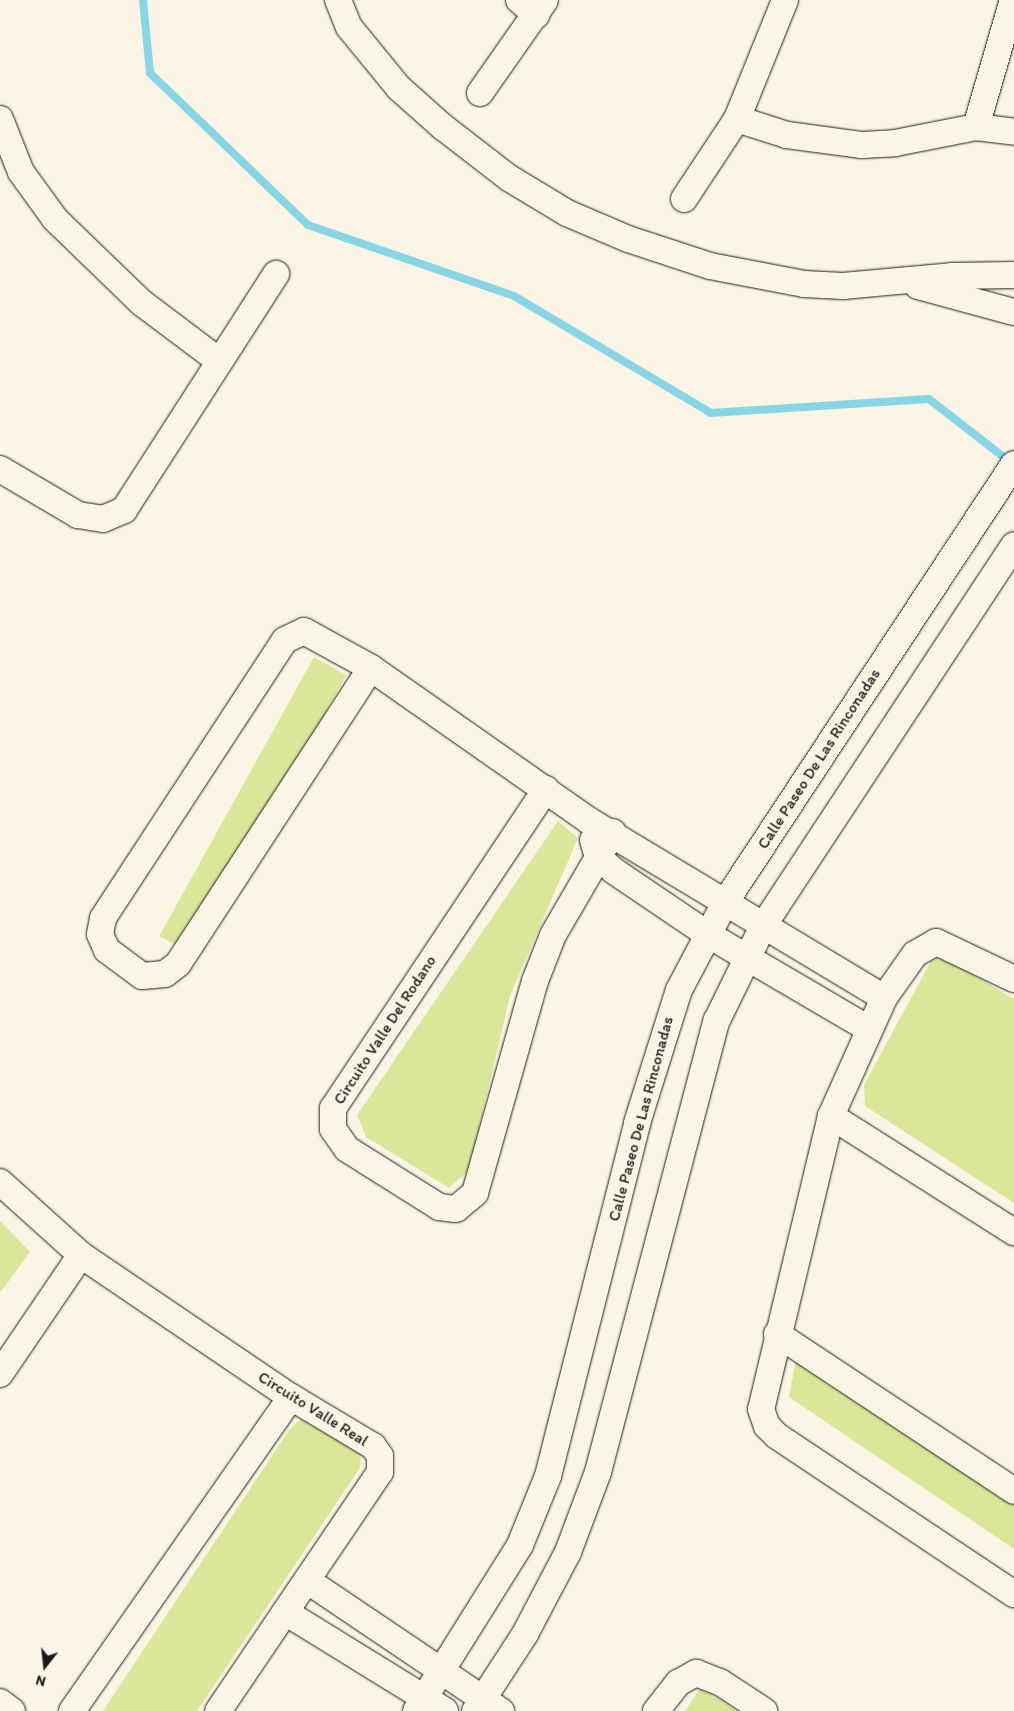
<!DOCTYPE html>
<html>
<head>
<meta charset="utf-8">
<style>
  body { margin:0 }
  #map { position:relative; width:1014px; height:1711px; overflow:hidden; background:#fcf5e5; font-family:Itim,sans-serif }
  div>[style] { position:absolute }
  .green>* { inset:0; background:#dae799; transform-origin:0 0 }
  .stream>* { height:8px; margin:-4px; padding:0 4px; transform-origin:4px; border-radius:4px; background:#88d5e6 }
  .roads { filter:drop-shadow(0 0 1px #1c1c1c) drop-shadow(0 0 1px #1c1c1c) }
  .minor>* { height:26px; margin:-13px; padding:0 13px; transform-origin:13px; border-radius:13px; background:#fcf5e5 }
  span { translate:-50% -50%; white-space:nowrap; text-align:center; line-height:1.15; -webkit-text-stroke:4.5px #fcf5e5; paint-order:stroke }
  .street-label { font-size:16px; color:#1c1c1c }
  .north { position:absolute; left:20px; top:1641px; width:50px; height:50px; -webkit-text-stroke:4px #fcf5e5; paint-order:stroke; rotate:196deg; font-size:14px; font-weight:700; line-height:20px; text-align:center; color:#1c1c1c }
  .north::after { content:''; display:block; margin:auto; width:18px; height:22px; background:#1c1c1c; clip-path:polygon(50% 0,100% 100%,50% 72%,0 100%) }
</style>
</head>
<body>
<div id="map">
  <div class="green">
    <div style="left:314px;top:657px;width:37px;height:319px;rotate:29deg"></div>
    <div style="clip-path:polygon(558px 821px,578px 838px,510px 996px,469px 1170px,449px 1188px,366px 1137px,357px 1115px)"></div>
    <div style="clip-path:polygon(943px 956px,1014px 999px,1014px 1203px,865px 1106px,864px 1085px,931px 961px)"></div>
    <div style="clip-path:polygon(0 1221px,30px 1252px,0 1293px)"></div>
    <div style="clip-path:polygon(796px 1360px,1014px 1503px,1014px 1549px,789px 1397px)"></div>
    <div style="clip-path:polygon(303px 1417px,361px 1453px,360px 1468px,197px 1711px,103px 1711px,289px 1430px)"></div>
    <div style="clip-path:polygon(701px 1687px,738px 1711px,685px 1711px)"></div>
  </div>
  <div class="stream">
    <div style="left:143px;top:0;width:73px;rotate:84.5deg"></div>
    <div style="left:150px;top:73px;width:219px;rotate:43.9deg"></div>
    <div style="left:308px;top:225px;width:218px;rotate:19deg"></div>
    <div style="left:514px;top:296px;width:229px;rotate:30.7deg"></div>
    <div style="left:711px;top:413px;width:218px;rotate:-3.7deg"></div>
    <div style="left:929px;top:399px;width:103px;rotate:37.9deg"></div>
  </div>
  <div class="roads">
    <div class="minor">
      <div style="left:338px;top:0;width:29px;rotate:68deg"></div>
      <div style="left:349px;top:27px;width:79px;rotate:50.7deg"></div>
      <div style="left:399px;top:88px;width:59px;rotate:41.6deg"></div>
      <div style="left:443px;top:127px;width:83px;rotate:37.7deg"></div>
      <div style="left:509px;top:178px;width:68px;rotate:31.1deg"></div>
      <div style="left:567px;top:213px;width:66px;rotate:23.1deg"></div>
      <div style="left:628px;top:239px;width:86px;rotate:18.2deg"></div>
      <div style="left:710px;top:266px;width:96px;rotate:10.8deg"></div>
      <div style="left:804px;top:284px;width:39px;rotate:3deg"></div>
      <div style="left:843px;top:286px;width:109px;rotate:-5.2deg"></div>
      <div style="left:952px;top:276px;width:62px;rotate:-0.9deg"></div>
      <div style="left:519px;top:0;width:23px;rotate:41deg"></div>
      <div style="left:480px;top:93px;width:113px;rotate:-55deg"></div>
      <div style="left:0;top:119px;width:57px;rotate:68.4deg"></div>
      <div style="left:21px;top:172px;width:58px;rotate:54.1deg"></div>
      <div style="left:55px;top:219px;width:121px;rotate:44deg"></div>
      <div style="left:142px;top:303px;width:95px;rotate:36.9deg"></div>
      <div style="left:737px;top:119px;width:52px;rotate:17.7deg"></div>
      <div style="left:787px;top:135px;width:76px;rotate:7.6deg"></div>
      <div style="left:862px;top:145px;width:33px;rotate:-3deg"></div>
      <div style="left:895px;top:143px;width:83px;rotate:-11.2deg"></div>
      <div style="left:976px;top:127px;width:38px;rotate:7deg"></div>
      <div style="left:976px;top:127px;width:132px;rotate:-73.8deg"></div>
      <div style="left:684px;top:199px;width:96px;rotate:-56.5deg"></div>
      <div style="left:737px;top:119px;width:128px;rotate:-68deg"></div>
      <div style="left:918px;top:286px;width:99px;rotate:15.2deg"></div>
      <div style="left:0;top:469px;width:91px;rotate:30.5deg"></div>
      <div style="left:78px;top:515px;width:25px;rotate:9deg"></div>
      <div style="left:103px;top:519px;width:23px;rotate:-23deg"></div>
      <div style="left:124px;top:510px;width:281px;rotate:-57.2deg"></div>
      <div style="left:371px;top:668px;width:353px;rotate:123.1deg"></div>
      <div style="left:178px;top:964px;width:16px;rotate:142deg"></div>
      <div style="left:165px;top:974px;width:23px;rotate:175deg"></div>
      <div style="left:142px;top:976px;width:44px;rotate:-143.4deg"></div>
      <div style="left:107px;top:950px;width:17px;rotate:-114deg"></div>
      <div style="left:100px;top:934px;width:16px;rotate:-79deg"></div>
      <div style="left:103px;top:918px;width:332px;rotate:-56.8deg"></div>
      <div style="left:285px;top:640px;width:21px;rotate:-25deg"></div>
      <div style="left:304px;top:631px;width:77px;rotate:28.9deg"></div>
      <div style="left:371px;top:668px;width:265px;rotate:35deg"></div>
      <div style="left:588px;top:820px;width:345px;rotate:31deg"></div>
      <div style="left:546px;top:789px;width:384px;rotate:123.7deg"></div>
      <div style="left:333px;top:1108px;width:21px;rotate:90deg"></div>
      <div style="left:333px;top:1129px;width:24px;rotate:55deg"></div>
      <div style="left:347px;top:1149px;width:109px;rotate:32.2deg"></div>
      <div style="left:439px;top:1207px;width:17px;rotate:7deg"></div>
      <div style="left:456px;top:1209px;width:25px;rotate:-40deg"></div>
      <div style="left:475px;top:1193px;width:220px;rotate:-74.2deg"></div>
      <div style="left:535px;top:981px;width:49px;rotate:-68.6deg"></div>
      <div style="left:553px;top:935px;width:119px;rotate:-59.8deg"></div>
      <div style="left:593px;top:840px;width:18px;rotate:74deg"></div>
      <div style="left:598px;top:857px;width:21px;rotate:41deg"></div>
      <div style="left:614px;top:871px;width:112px;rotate:34.1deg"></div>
      <div style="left:707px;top:934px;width:188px;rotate:30.4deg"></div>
      <div style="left:1014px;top:979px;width:86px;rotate:-154.6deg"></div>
      <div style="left:936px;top:942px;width:24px;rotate:150deg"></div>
      <div style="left:915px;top:954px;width:54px;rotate:125.2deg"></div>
      <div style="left:884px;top:998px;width:129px;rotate:114.2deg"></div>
      <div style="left:831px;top:1116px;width:301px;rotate:103.4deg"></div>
      <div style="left:761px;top:1409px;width:18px;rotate:71deg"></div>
      <div style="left:767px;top:1426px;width:14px;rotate:45deg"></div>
      <div style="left:777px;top:1436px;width:285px;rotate:33.7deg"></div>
      <div style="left:831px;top:1116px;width:217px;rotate:32.4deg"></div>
      <div style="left:0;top:1182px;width:109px;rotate:42deg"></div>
      <div style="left:81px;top:1255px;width:254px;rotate:34.1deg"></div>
      <div style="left:291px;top:1397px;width:96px;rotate:30.9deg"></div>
      <div style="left:373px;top:1446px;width:12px;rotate:55deg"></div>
      <div style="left:380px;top:1456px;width:16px;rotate:90deg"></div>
      <div style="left:380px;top:1472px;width:289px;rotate:124.1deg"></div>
      <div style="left:777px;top:1334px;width:284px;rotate:33.5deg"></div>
      <div style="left:0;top:1374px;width:144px;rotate:-55.8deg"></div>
      <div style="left:308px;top:1581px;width:233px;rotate:34deg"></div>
      <div style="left:285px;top:1612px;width:188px;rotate:31.7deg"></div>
      <div style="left:0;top:1702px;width:15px;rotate:37deg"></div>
      <div style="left:72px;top:1711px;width:383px;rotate:-55.1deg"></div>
      <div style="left:416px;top:1711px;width:196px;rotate:-57.9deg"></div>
      <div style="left:520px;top:1545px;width:74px;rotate:-67.9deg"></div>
      <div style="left:548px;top:1476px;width:364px;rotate:-75.8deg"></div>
      <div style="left:637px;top:1123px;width:139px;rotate:-72.5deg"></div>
      <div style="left:679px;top:990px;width:101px;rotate:-62.2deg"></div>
      <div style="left:726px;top:901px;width:523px;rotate:-56.61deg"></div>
      <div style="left:475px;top:1711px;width:92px;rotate:-57deg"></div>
      <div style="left:525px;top:1634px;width:93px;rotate:-62.3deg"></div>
      <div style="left:568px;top:1552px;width:85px;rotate:-69.4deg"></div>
      <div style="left:598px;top:1472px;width:467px;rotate:-75.3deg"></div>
      <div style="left:717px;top:1020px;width:105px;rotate:-63.9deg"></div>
      <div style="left:763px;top:926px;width:456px;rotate:-56.6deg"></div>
      <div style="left:656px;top:1711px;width:36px;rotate:-52deg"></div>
      <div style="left:678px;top:1683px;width:21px;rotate:-29deg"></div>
      <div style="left:696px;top:1673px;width:26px;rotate:21deg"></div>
      <div style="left:720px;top:1682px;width:53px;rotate:33.4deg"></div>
    </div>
  </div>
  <div class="street-label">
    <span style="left:819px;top:759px;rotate:-57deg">Calle Paseo De Las Rinconadas</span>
    <span style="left:385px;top:1030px;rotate:-57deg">Circuito Valle Del Rodano</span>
    <span style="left:641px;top:1119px;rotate:-75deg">Calle Paseo De Las Rinconadas</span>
    <span style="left:313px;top:1409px;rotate:32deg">Circuito Valle Real</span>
  </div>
  <div class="north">N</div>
</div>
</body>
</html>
